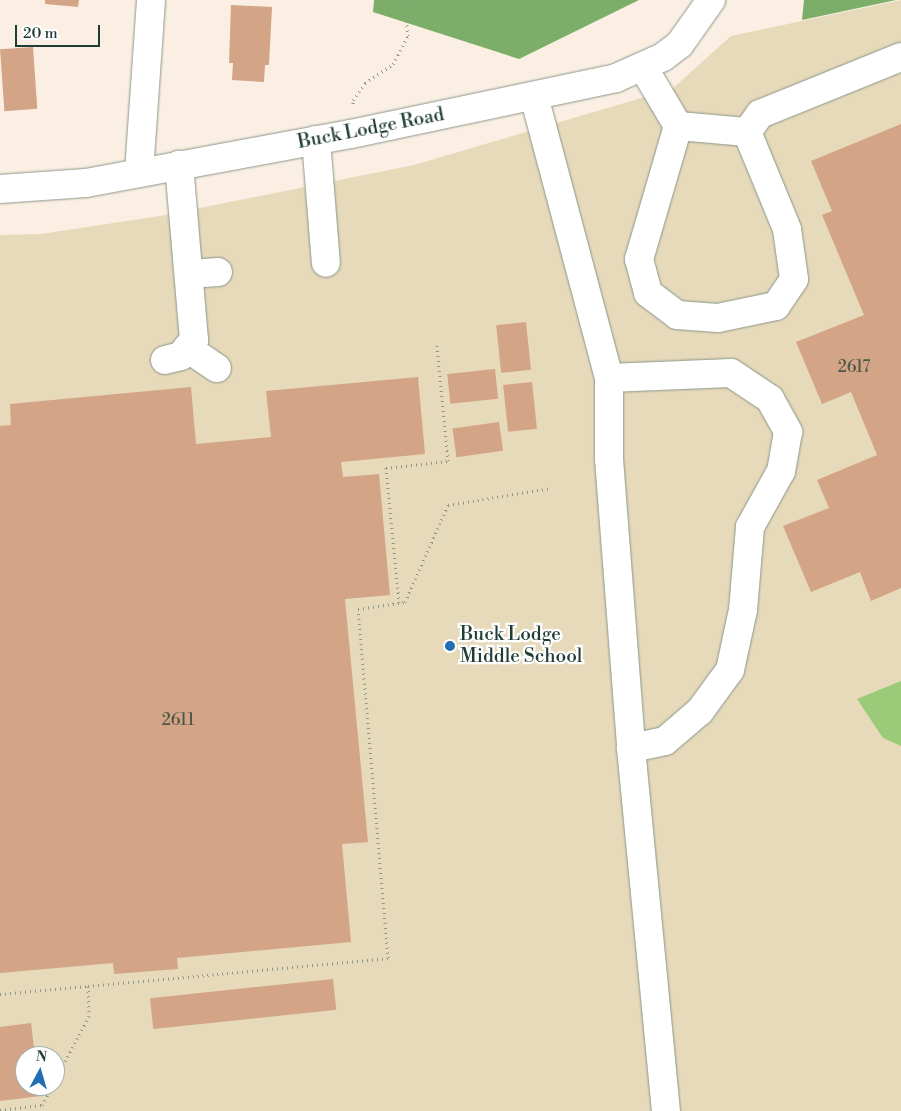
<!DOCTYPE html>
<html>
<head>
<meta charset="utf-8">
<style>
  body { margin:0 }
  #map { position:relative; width:901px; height:1111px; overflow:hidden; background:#faefe2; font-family:"Libre Bodoni",serif }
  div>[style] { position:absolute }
  .built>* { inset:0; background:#e6daba }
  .green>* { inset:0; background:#9bca79 }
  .forest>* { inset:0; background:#7cae69 }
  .building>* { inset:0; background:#d3a486; transform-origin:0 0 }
  .path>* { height:3px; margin-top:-1.5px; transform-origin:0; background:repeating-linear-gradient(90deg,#8c968b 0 1px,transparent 0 5px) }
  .roads { filter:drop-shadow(0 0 1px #8c968b) drop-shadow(0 0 1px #8c968b) }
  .minor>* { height:28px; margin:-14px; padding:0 14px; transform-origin:14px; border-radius:14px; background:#fff }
  .dots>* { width:14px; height:14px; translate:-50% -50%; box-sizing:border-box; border:2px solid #fff; border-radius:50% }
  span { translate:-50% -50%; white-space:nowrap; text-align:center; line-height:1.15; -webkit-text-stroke:4.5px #fff; paint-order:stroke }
  .number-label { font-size:16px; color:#4c5748 }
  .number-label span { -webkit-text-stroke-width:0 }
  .street-label { font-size:19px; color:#1f3d34 }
  .poi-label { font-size:19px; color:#1f3d34 }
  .left { translate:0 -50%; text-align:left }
  .north { position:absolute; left:15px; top:1046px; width:50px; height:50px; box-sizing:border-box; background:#fff; border:1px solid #a5b1ae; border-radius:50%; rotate:6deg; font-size:14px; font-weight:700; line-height:20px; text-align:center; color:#1f3d34 }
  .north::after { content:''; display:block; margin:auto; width:18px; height:22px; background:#1f6fb2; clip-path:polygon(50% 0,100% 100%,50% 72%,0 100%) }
  .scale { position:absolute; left:15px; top:25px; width:85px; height:22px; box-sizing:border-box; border:2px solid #1f3d34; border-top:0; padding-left:6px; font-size:15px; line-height:18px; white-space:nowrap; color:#1f3d34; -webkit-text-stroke:4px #fff; paint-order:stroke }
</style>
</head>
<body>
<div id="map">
  <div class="built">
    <div style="clip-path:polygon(evenodd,901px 0,901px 1111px,0 1111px,0 235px,41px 234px,160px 216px,414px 165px,672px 89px,731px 36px,901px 0,25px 1056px,55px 1056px,55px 1086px,25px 1086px,25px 1056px)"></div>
  </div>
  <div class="green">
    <div style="clip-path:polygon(901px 681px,901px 746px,883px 738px,857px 699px)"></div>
  </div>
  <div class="forest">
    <div style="clip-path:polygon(374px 0,639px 0,519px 59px,373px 12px)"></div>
    <div style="clip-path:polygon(804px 0,896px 0,802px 20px)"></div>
  </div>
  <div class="building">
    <div style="clip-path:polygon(45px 0,79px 0,78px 7px,45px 4px)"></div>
    <div style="clip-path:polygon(231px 5px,272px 7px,269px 65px,265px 65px,264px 82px,232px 80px,233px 63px,229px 63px)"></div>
    <div style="left:33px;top:47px;width:62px;height:33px;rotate:86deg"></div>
    <div style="clip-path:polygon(901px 124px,901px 588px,871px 601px,860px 572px,811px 592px,783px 526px,829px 508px,817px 480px,877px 455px,851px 392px,822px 404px,796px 342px,864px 315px,822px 215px,832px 211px,811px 161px)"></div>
    <div style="left:526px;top:322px;width:48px;height:30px;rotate:84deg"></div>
    <div style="left:495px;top:369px;width:30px;height:48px;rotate:84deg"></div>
    <div style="clip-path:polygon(418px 377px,425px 454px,341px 462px,343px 477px,379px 474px,390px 595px,345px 599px,368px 842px,342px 844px,351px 942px,177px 958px,178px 969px,114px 974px,113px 963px,0 973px,0 426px,11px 425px,10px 404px,191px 387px,196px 444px,271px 437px,266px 391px)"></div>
    <div style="left:532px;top:382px;width:47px;height:29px;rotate:84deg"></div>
    <div style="left:499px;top:422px;width:29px;height:47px;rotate:82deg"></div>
    <div style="left:333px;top:979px;width:31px;height:184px;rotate:84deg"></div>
    <div style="clip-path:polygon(31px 1023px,35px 1056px,25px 1056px,25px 1086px,39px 1086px,41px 1096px,0 1101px,0 1027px)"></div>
  </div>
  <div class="path">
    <div style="left:353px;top:104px;width:4px;rotate:-90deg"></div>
    <div style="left:353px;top:100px;width:21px;rotate:-55deg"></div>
    <div style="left:365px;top:83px;width:34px;rotate:-34deg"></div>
    <div style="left:393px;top:64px;width:32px;rotate:-62deg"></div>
    <div style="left:408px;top:36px;width:36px;rotate:-96deg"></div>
    <div style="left:399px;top:603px;width:136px;rotate:-95.5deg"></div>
    <div style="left:386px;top:468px;width:62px;rotate:-6.4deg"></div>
    <div style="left:448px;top:461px;width:116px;rotate:-95.5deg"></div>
    <div style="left:88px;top:986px;width:301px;rotate:-5.3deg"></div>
    <div style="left:388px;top:958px;width:350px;rotate:-94.9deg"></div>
    <div style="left:358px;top:609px;width:48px;rotate:-8.5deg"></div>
    <div style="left:405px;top:602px;width:106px;rotate:-66.1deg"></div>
    <div style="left:448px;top:505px;width:104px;rotate:-9.4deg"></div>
    <div style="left:0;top:994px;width:88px;rotate:-5.2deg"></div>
    <div style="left:88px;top:986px;width:30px;rotate:88deg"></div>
    <div style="left:89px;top:1016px;width:72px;rotate:118deg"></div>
    <div style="left:0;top:1110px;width:42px;rotate:-6.8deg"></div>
    <div style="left:42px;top:1105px;width:21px;rotate:-62deg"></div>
  </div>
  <div class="roads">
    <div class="minor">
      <div style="left:643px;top:67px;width:69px;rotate:59.3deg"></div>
      <div style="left:678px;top:126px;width:139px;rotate:106.3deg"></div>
      <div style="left:639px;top:259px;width:35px;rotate:75deg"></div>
      <div style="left:648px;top:293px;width:36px;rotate:37deg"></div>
      <div style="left:677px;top:315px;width:41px;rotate:4.2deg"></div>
      <div style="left:718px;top:318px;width:59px;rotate:-11.7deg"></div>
      <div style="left:776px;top:306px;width:32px;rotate:-56deg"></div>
      <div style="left:794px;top:279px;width:50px;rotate:-98deg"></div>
      <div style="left:787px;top:229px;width:105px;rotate:-112.4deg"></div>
      <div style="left:534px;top:96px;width:292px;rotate:75.1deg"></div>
      <div style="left:609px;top:378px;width:81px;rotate:90deg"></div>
      <div style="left:609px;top:459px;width:290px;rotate:85.6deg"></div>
      <div style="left:631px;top:748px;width:365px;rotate:84.5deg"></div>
      <div style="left:678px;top:126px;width:69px;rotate:5deg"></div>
      <div style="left:747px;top:132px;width:22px;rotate:-54deg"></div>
      <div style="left:760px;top:114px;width:152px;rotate:-22deg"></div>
      <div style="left:316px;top:140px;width:123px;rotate:85.4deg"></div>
      <div style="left:139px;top:172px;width:172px;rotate:-86deg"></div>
      <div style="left:0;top:189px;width:86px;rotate:-4deg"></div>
      <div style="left:86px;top:183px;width:269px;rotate:-10.5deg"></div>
      <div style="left:351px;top:134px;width:271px;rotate:-11.9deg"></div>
      <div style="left:616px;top:78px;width:51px;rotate:-24.1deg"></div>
      <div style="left:663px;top:57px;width:21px;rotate:-37deg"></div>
      <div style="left:680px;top:44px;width:54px;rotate:-54.8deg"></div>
      <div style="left:190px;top:274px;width:28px;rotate:-4deg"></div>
      <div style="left:187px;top:348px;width:36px;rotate:34deg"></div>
      <div style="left:165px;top:360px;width:16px;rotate:-14deg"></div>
      <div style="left:181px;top:356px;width:21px;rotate:-51deg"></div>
      <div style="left:194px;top:340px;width:176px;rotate:-94.9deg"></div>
      <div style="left:609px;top:378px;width:122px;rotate:-2.3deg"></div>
      <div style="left:731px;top:373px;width:47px;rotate:33.7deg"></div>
      <div style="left:770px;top:399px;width:38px;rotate:61deg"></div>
      <div style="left:788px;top:432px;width:40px;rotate:100deg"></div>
      <div style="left:781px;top:471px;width:64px;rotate:119deg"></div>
      <div style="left:750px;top:527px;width:83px;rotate:94.8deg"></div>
      <div style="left:743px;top:610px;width:61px;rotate:102.2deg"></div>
      <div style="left:730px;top:670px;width:51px;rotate:126.2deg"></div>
      <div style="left:700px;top:711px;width:46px;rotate:139.4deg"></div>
      <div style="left:665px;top:741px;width:35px;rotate:168deg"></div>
    </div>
  </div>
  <div class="dots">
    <div style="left:450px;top:646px;background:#1f6fb2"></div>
  </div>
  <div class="number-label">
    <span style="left:854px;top:367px">2617</span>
    <span style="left:178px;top:720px">2611</span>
  </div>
  <div class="street-label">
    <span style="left:371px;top:129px;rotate:-11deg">Buck Lodge Road</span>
  </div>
  <div class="poi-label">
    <span class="left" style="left:460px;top:646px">Buck Lodge<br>Middle School</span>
  </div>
  <div class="north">N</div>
  <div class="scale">20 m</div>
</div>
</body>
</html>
